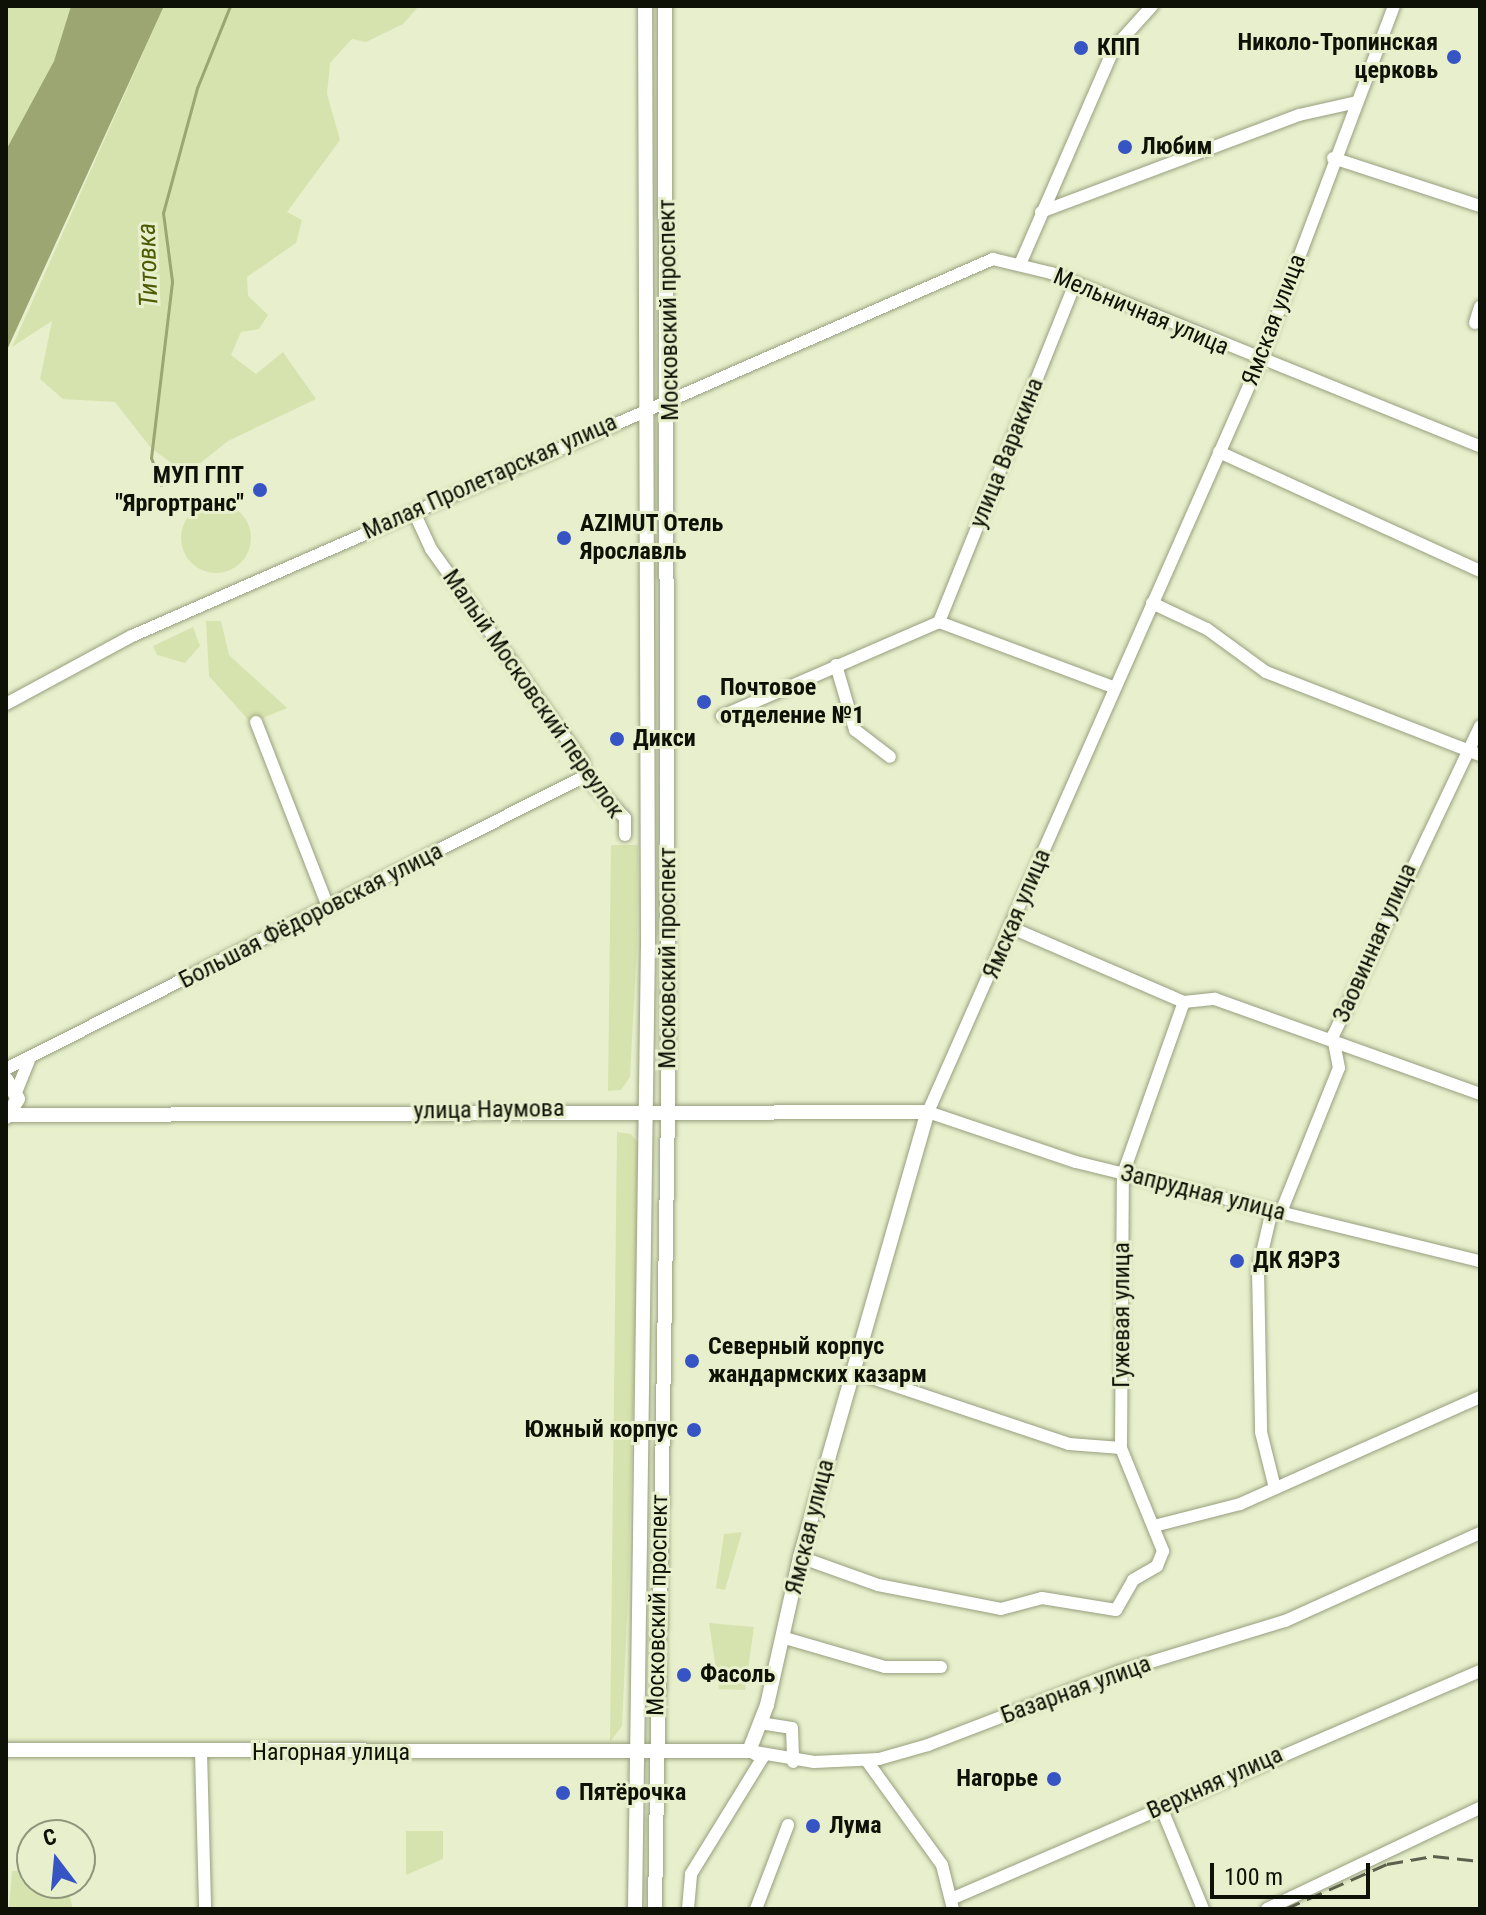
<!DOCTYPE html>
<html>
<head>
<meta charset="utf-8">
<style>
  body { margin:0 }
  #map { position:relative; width:1486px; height:1915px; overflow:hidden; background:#e7efcc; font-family:"Roboto Condensed",sans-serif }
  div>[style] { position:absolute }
  .green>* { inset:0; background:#d7e3ae }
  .round { border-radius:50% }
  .water>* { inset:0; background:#9ba672 }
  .stream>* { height:3px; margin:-1.5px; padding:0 1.5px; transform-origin:1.5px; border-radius:1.5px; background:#9ba672 }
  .roads { filter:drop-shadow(0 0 2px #979f7e) drop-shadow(0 0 2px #979f7e) }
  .minor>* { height:12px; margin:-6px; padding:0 6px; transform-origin:6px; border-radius:6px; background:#fff }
  .major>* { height:14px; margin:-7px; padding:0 7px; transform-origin:7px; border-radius:7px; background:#fff }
  .rail>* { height:3px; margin-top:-1.5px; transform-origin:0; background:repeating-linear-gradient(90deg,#5c604c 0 16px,transparent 0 24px) }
  .dots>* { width:22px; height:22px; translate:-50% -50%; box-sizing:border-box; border:4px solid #e7efcc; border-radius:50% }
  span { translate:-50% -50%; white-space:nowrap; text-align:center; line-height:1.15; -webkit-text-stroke:6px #e7efcc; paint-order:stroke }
  .poi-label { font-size:24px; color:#0e1105; font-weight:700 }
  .right { translate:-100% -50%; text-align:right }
  .left { translate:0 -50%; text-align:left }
  .street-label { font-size:24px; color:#0e1105 }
  .water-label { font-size:26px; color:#4e5a02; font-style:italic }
  .frame { position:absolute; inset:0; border:8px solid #0e1105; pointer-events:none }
  .north { position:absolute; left:16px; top:1819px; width:80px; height:80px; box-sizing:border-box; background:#e7efcc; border:2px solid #90967c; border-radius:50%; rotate:344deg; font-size:22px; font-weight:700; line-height:32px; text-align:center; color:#0e1105 }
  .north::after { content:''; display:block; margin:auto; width:28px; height:36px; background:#3754c5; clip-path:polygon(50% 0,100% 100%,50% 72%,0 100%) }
  .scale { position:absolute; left:1210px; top:1863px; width:160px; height:36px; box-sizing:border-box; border:4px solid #0e1105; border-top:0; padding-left:10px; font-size:24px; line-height:28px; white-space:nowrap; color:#0e1105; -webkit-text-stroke:6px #e7efcc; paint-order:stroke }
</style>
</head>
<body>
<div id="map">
  <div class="green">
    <div style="clip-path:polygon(6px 6px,71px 6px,54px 61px,6px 150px)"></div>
    <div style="clip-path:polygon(164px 6px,419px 6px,403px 24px,366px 42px,352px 39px,330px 63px,327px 94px,340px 140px,287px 212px,302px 220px,296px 243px,247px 277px,248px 296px,268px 315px,259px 329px,241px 332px,231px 355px,256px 374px,283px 352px,316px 399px,228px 441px,198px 465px,174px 465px,151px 448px,115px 402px,63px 399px,40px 379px,52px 321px,12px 347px)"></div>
    <div class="round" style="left:181px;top:503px;width:70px;height:70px"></div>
    <div style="clip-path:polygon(206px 621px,221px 621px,229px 655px,287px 708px,251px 723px,209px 676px)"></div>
    <div style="clip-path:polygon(193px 627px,200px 646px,185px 663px,157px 655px,153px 646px)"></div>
    <div style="clip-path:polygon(611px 845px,638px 845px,637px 946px,630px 1077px,621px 1090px,608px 1091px)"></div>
    <div style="clip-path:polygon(617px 1132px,631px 1134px,640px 1146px,628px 1596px,622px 1726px,610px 1742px)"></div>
    <div style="clip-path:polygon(742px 1532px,725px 1590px,716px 1588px,724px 1534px)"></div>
    <div style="clip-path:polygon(709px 1623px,754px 1627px,745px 1690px,719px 1689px)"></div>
    <div style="clip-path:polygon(406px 1831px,443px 1831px,443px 1859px,406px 1875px)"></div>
    <div style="clip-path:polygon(32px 1870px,32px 1883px,66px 1883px,73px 1909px,9px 1909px,12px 1871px)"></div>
  </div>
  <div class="water">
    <div style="clip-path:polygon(71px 6px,164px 6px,6px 352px,6px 150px,54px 61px)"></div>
  </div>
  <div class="stream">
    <div style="left:161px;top:485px;width:29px;rotate:-110deg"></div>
    <div style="left:151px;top:458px;width:178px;rotate:-83.2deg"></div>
    <div style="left:172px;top:281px;width:69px;rotate:-97.5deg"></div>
    <div style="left:163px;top:213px;width:130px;rotate:-74.8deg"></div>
    <div style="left:197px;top:88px;width:88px;rotate:-68.1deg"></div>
  </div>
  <div class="roads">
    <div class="minor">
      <div style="left:1394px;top:6px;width:379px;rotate:110.7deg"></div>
      <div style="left:1260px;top:361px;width:821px;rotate:113.85deg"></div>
      <div style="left:928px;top:1112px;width:156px;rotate:18.7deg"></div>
      <div style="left:1076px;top:1162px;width:416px;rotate:13.8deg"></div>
      <div style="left:1333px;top:158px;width:155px;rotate:18.1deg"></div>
      <div style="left:1041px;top:212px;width:276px;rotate:-20.6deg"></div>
      <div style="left:1299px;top:115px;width:59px;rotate:-12.6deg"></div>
      <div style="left:1021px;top:262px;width:233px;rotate:-66.5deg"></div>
      <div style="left:1114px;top:48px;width:57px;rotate:-47.9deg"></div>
      <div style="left:1475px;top:323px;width:17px;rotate:-73deg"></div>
      <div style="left:1219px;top:452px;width:287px;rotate:24.5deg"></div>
      <div style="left:414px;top:512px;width:41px;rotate:65.3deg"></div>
      <div style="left:431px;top:549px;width:262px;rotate:54.5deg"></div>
      <div style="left:583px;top:762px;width:14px;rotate:82deg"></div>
      <div style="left:585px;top:776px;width:58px;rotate:46.4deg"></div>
      <div style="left:625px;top:818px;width:17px;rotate:90deg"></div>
      <div style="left:1152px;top:603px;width:61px;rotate:25.3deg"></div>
      <div style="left:1207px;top:629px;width:73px;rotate:36.1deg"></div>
      <div style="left:1266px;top:672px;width:230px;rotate:21.2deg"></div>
      <div style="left:939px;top:622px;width:365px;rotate:-68.1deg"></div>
      <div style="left:836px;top:665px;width:68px;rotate:73.7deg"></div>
      <div style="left:855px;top:730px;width:44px;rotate:37.6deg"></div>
      <div style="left:6px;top:704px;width:143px;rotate:-28.4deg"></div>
      <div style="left:132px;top:636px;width:940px;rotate:-23.65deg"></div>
      <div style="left:993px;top:259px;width:60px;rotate:13.6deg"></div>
      <div style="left:1051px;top:273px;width:463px;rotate:22deg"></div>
      <div style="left:722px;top:716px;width:236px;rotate:-23.4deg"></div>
      <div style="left:939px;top:622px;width:186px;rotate:20.5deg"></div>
      <div style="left:256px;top:722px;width:199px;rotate:68.7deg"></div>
      <div style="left:1012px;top:928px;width:187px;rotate:23.3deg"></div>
      <div style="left:1184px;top:1002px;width:31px;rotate:-6deg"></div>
      <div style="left:1215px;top:999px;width:282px;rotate:19.7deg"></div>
      <div style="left:6px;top:1069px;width:649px;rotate:-26.84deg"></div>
      <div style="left:17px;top:1090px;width:32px;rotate:-68deg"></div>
      <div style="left:1272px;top:1210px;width:62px;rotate:103.1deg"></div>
      <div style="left:1258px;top:1270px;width:162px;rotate:88.9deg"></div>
      <div style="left:1261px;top:1432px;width:58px;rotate:76deg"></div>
      <div style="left:1281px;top:1212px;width:155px;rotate:-68.1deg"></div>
      <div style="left:1339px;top:1068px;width:33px;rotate:-101deg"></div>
      <div style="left:1333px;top:1036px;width:343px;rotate:-64.6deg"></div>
      <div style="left:851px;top:1371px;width:230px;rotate:18.5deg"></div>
      <div style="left:1069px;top:1444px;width:52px;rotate:4.4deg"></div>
      <div style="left:1154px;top:1526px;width:89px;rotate:-14.3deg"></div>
      <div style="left:1240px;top:1504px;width:263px;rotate:-24deg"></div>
      <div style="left:800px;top:1557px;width:83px;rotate:19.7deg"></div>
      <div style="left:878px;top:1585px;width:125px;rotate:11deg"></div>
      <div style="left:1001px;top:1609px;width:42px;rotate:-15deg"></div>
      <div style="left:1042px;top:1598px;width:75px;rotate:9.2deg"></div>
      <div style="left:1116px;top:1610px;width:34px;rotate:-60deg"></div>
      <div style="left:1133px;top:1580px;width:28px;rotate:-30deg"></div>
      <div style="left:1157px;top:1566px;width:16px;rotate:-68deg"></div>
      <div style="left:1163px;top:1551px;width:111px;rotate:-112.2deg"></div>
      <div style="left:1121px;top:1448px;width:274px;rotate:-89.6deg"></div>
      <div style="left:1123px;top:1174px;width:182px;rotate:-70.5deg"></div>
      <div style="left:785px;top:1638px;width:104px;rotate:16.2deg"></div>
      <div style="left:885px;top:1667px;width:56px"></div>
      <div style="left:760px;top:1723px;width:32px;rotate:9deg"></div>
      <div style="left:792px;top:1728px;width:34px;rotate:88deg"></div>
      <div style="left:749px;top:1751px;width:66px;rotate:9.6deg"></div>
      <div style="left:814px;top:1762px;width:65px;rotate:-2.6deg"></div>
      <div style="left:879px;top:1759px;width:51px;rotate:-15.9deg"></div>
      <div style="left:928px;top:1745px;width:204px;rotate:-21deg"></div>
      <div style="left:1118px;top:1672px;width:175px;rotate:-17deg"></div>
      <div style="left:1285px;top:1621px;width:214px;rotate:-24.3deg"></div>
      <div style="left:201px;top:1752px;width:157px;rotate:88.5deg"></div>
      <div style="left:867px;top:1761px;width:128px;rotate:54.2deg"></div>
      <div style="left:942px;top:1865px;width:45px;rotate:76deg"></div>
      <div style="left:1161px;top:1807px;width:110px;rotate:67.6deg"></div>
      <div style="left:951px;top:1899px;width:576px;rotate:-23.32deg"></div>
      <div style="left:688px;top:1909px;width:35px;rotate:-85deg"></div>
      <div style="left:691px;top:1874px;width:137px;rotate:-58.4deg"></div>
      <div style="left:763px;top:1757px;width:9px;rotate:-159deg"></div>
      <div style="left:756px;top:1909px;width:90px;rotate:-69.1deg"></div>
      <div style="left:1267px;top:1909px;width:236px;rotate:-25.4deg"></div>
    </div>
    <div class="major">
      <div style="left:6px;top:1079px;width:23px;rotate:59deg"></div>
      <div style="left:18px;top:1099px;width:22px;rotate:124deg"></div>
      <div style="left:6px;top:1750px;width:743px;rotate:0.08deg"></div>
      <div style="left:749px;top:1751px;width:49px;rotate:-68.6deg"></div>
      <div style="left:767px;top:1705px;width:152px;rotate:-77.4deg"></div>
      <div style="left:800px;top:1557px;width:463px;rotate:-74deg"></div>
      <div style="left:928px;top:1112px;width:918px;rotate:179.81deg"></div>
      <div style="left:635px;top:1909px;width:965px;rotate:-89.23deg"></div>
      <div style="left:648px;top:944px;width:938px;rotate:-90.18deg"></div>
      <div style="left:655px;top:1909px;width:800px;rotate:-89.07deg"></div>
      <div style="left:668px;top:1109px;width:1103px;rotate:-90.16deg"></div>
    </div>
  </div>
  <div class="rail">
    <div style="left:1285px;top:1909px;width:111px;rotate:-23.8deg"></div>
    <div style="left:1387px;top:1864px;width:47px;rotate:-9.9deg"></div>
    <div style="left:1433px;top:1856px;width:47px;rotate:6.1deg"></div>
  </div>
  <div class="dots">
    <div style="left:1081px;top:48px;background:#3754c5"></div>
    <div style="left:1454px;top:57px;background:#3754c5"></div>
    <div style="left:1125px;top:147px;background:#3754c5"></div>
    <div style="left:260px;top:490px;background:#3754c5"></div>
    <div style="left:564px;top:538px;background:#3754c5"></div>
    <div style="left:704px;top:702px;background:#3754c5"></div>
    <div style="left:617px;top:739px;background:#3754c5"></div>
    <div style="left:1237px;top:1261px;background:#3754c5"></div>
    <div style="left:692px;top:1361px;background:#3754c5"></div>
    <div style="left:694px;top:1430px;background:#3754c5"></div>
    <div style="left:684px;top:1675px;background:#3754c5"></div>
    <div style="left:1054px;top:1779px;background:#3754c5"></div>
    <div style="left:563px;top:1793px;background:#3754c5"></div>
    <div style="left:813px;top:1826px;background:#3754c5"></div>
  </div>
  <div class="poi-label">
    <span class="right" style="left:1438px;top:57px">Николо-Тропинская<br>церковь</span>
    <span class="left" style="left:1097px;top:48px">КПП</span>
    <span class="left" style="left:1141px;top:147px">Любим</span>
    <span class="right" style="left:244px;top:490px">МУП ГПТ<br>"Яргортранс"</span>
    <span class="left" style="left:580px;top:538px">AZIMUT Отель<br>Ярославль</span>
    <span class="left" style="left:720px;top:702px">Почтовое<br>отделение №1</span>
    <span class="left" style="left:633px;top:739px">Дикси</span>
    <span class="left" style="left:1253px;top:1261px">ДК ЯЭРЗ</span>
    <span class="left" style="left:708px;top:1361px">Северный корпус<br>жандармских казарм</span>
    <span class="right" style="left:678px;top:1430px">Южный корпус</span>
    <span class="left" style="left:700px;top:1675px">Фасоль</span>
    <span class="right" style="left:1038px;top:1779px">Нагорье</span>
    <span class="left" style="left:579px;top:1793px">Пятёрочка</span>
    <span class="left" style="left:829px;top:1826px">Лума</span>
  </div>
  <div class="street-label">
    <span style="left:669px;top:310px;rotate:-91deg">Московский проспект</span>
    <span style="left:1141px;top:312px;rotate:23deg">Мельничная улица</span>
    <span style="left:1274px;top:320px;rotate:-69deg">Ямская улица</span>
    <span style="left:1007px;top:453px;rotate:-68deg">улица Варакина</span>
    <span style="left:490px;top:477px;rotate:-24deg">Малая Пролетарская улица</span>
    <span style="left:533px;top:694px;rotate:55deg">Малый Московский переулок</span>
    <span style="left:1017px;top:914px;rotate:-67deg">Ямская улица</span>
    <span style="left:311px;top:916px;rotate:-27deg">Большая Фёдоровская улица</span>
    <span style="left:1375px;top:943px;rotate:-66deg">Заовинная улица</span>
    <span style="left:668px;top:958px;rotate:-90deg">Московский проспект</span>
    <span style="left:489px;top:1110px;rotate:-1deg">улица Наумова</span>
    <span style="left:1203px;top:1193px;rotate:14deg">Запрудная улица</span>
    <span style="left:1122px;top:1315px;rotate:-90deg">Гужевая улица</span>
    <span style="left:810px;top:1527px;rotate:-76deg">Ямская улица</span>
    <span style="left:658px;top:1605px;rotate:-89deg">Московский проспект</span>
    <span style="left:1076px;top:1690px;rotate:-20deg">Базарная улица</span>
    <span style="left:331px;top:1753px">Нагорная улица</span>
    <span style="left:1215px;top:1783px;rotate:-24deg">Верхняя улица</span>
  </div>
  <div class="water-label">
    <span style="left:148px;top:265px;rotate:-92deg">Титовка</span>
  </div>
  <div class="frame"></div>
  <div class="north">С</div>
  <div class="scale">100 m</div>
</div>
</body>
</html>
